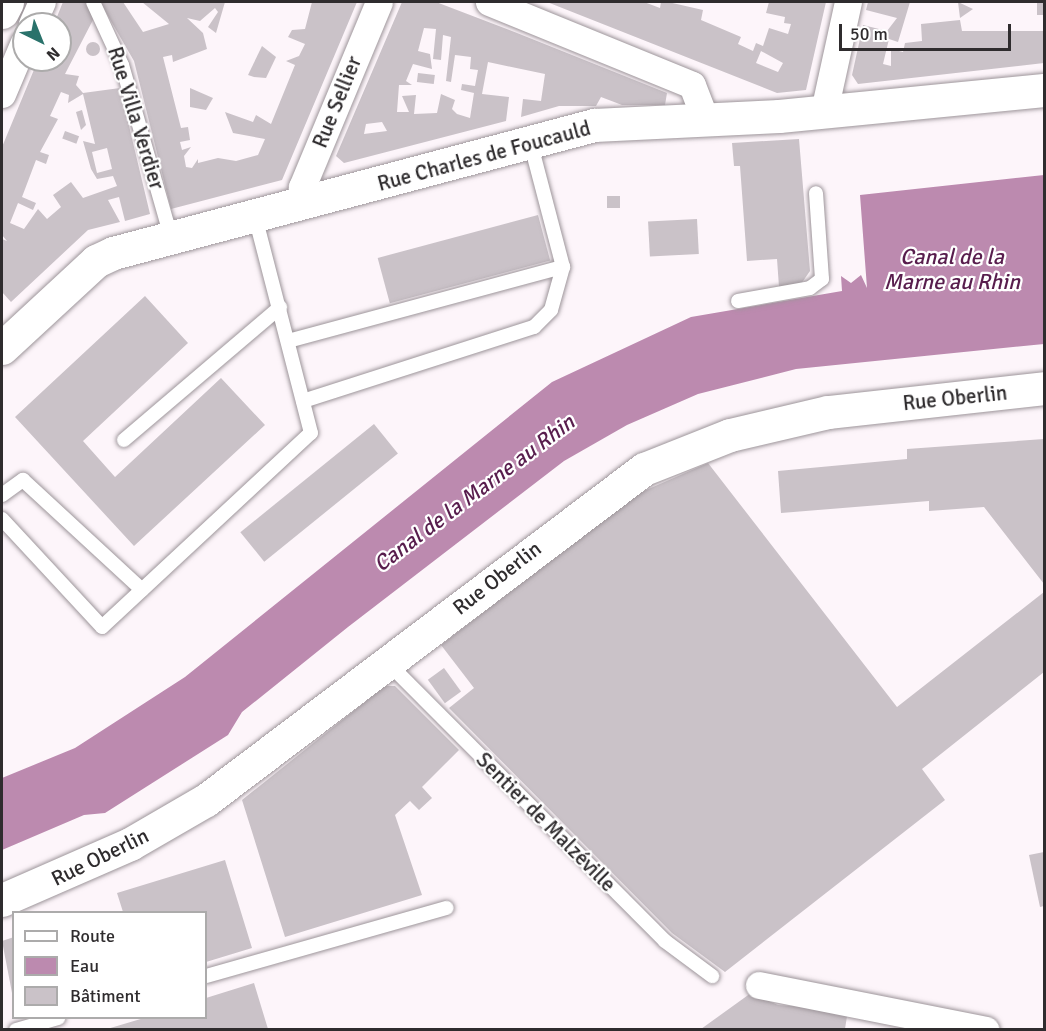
<!DOCTYPE html>
<html>
<head>
<meta charset="utf-8">
<style>
  body { margin:0 }
  #map { position:relative; width:1046px; height:1031px; overflow:hidden; background:#fdf5fa; font-family:Signika,sans-serif }
  div>[style] { position:absolute }
  .water>* { inset:0; background:#bc8aaf }
  .building>* { inset:0; background:#cac2c8; transform-origin:0 0 }
  .round { border-radius:50% }
  .roads { filter:drop-shadow(0 0 2px #9d959a) drop-shadow(0 0 2px #9d959a) }
  .lane>* { height:14px; margin:-7px; padding:0 7px; transform-origin:7px; border-radius:7px; background:#fff }
  .street>* { height:27px; margin:-13.5px; padding:0 13.5px; transform-origin:13.5px; border-radius:13.5px; background:#fff }
  .secondary>* { height:33px; margin:-16.5px; padding:0 16.5px; transform-origin:16.5px; border-radius:16.5px; background:#fff }
  span { translate:-50% -50%; white-space:nowrap; text-align:center; line-height:1.15; -webkit-text-stroke:4.5px #fff; paint-order:stroke }
  .street-label { font-size:21px; color:#2f2c2e }
  .water-label { font-size:22px; color:#581d4d; font-style:italic }
  .frame { position:absolute; inset:0; border:3px solid #2f2c2e; pointer-events:none }
  .legend { position:absolute; left:12px; top:911px; width:195px; height:108px; box-sizing:border-box; background:#fff; border:2px solid #acabab; margin:0; padding:8px 10px; list-style:none; font-size:18px; color:#2f2c2e }
  .legend li { display:flex; align-items:center; gap:12px; height:30px }
  .legend b { width:30px; border:2px solid #acabab }
  .north { position:absolute; left:12px; top:12px; width:60px; height:60px; box-sizing:border-box; background:#fff; border:2px solid #acabab; border-radius:50%; rotate:137deg; font-size:16px; font-weight:700; line-height:24px; text-align:center; color:#2f2c2e }
  .north::after { content:''; display:block; margin:auto; width:21px; height:27px; background:#2a726b; clip-path:polygon(50% 0,100% 100%,50% 72%,0 100%) }
  .scale { position:absolute; left:839px; top:24px; width:172px; height:27px; box-sizing:border-box; border:3px solid #2f2c2e; border-top:0; padding-left:8px; font-size:18px; line-height:21px; white-space:nowrap; color:#2f2c2e; -webkit-text-stroke:4px #fff; paint-order:stroke }
</style>
</head>
<body>
<div id="map">
  <div class="water">
    <div style="clip-path:polygon(1044px 175px,1044px 344px,796px 369px,698px 394px,627px 425px,564px 461px,348px 627px,242px 712px,228px 735px,105px 813px,84px 815px,2px 850px,2px 778px,75px 748px,185px 677px,552px 382px,691px 317px,842px 291px,841px 276px,851px 283px,861px 275px,867px 288px,860px 195px)"></div>
  </div>
  <div class="building">
    <div style="clip-path:polygon(evenodd,63px 2px,87px 2px,95px 16px,65px 74px,79px 76px,76px 85px,83px 93px,120px 88px,150px 214px,125px 221px,119px 197px,108px 200px,120px 222px,88px 230px,11px 302px,2px 292px,2px 239px,7px 241px,2px 235px,2px 147px,38px 60px,60px 60px,60px 24px,54px 24px,63px 2px,61px 92px,69px 95px,68px 103px,83px 94px,95px 144px,83px 141px,91px 169px,97px 179px,113px 176px,117px 186px,83px 198px,71px 182px,53px 195px,61px 207px,47px 219px,38px 209px,24px 229px,10px 223px,18px 203px,33px 210px,36px 203px,22px 197px,36px 160px,46px 164px,49px 155px,40px 152px,58px 119px,50px 116px,61px 92px,63px 2px,107px 148px,112px 169px,97px 173px,92px 152px,107px 148px)"></div>
    <div style="clip-path:polygon(100px 2px,123px 2px,143px 32px,169px 24px,142px 2px,225px 2px,216px 33px,208px 27px,218px 12px,215px 8px,200px 21px,187px 18px,203px 33px,207px 49px,173px 62px,172px 55px,163px 57px,181px 128px,188px 127px,190px 140px,180px 142px,182px 150px,191px 147px,184px 156px,186px 167px,192px 168px,198px 159px,198px 163px,218px 158px,236px 161px,258px 155px,265px 139px,233px 133px,225px 112px,253px 122px,256px 115px,271px 124px,295px 65px,286px 61px,299px 56px,305px 44px,288px 37px,292px 30px,305px 29px,312px 2px,357px 2px,282px 180px,171px 209px,134px 61px)"></div>
    <div style="clip-path:polygon(evenodd,402px 2px,436px 2px,517px 33px,667px 93px,665px 105px,622px 105px,601px 97px,596px 106px,559px 106px,521px 117px,523px 99px,541px 101px,545px 74px,488px 62px,482px 94px,509px 97px,506px 121px,344px 163px,336px 156px,402px 2px,424px 28px,436px 29px,433px 59px,441px 60px,443px 35px,451px 37px,446px 81px,451px 82px,455px 55px,471px 57px,470px 69px,478px 70px,475px 86px,462px 84px,461px 90px,474px 93px,470px 118px,457px 114px,452px 109px,455px 100px,441px 94px,437px 113px,414px 114px,416px 95px,402px 96px,409px 112px,397px 112px,399px 85px,412px 85px,406px 81px,413px 64px,432px 69px,430px 54px,418px 51px,424px 28px,402px 2px,382px 122px,387px 131px,364px 134px,366px 124px,382px 122px)"></div>
    <div style="clip-path:polygon(evenodd,547px 2px,644px 2px,660px 8px,661px 2px,668px 2px,703px 10px,701px 20px,741px 37px,738px 44px,753px 51px,756px 43px,763px 46px,769px 28px,788px 34px,791px 24px,784px 23px,785px 17px,766px 13px,769px 2px,826px 2px,806px 90px,777px 93px,547px 2px,761px 51px,783px 63px,778px 72px,756px 63px,761px 51px)"></div>
    <div style="clip-path:polygon(868px 2px,910px 2px,898px 42px,889px 39px,883px 64px,891px 66px,891px 49px,903px 52px,905px 43px,922px 41px,921px 24px,960px 20px,962px 31px,1044px 31px,1044px 63px,858px 84px,852px 75px,863px 25px,887px 31px,897px 18px,866px 10px)"></div>
    <div style="clip-path:polygon(958px 2px,973px 9px,960px 18px)"></div>
    <div style="left:1037px;top:2px;width:7px;height:13px"></div>
    <div class="round" style="left:86px;top:42px;width:14px;height:14px"></div>
    <div style="clip-path:polygon(262px 46px,276px 57px,266px 78px,254px 77px,248px 75px)"></div>
    <div style="left:418px;top:73px;width:17px;height:9px;rotate:7deg"></div>
    <div style="clip-path:polygon(190px 88px,213px 98px,206px 110px,190px 107px)"></div>
    <div style="clip-path:polygon(82px 110px,86px 125px,81px 130px,76px 112px)"></div>
    <div style="left:65px;top:131px;width:15px;height:8px;rotate:20deg"></div>
    <div style="clip-path:polygon(799px 139px,810px 271px,801px 284px,779px 287px,777px 259px,747px 261px,740px 166px,734px 166px,732px 143px)"></div>
    <div style="left:607px;top:196px;width:13px;height:12px"></div>
    <div style="left:538px;top:215px;width:47px;height:166px;rotate:75deg"></div>
    <div style="left:697px;top:219px;width:35px;height:49px;rotate:87deg"></div>
    <div style="clip-path:polygon(145px 296px,188px 343px,83px 441px,115px 477px,221px 378px,265px 425px,134px 546px,15px 417px)"></div>
    <div style="left:374px;top:424px;width:38px;height:172px;rotate:51deg"></div>
    <div style="clip-path:polygon(1044px 439px,1044px 584px,984px 507px,929px 511px,929px 501px,781px 513px,778px 471px,907px 459px,907px 449px)"></div>
    <div style="clip-path:polygon(708px 463px,897px 707px,1044px 592px,1044px 672px,922px 769px,945px 800px,725px 972px,672px 933px,449px 708px,474px 688px,441px 645px,637px 494px)"></div>
    <div style="left:444px;top:668px;width:29px;height:20px;rotate:54deg"></div>
    <div style="clip-path:polygon(385px 686px,395px 686px,459px 750px,422px 787px,432px 798px,419px 810px,410px 801px,395px 815px,422px 895px,285px 937px,242px 800px)"></div>
    <div style="clip-path:polygon(1044px 852px,1044px 906px,1040px 907px,1029px 855px)"></div>
    <div style="clip-path:polygon(225px 860px,252px 948px,206px 962px,206px 912px,123px 912px,117px 893px)"></div>
    <div style="clip-path:polygon(14px 937px,14px 998px,13px 998px,2px 941px)"></div>
    <div style="clip-path:polygon(254px 983px,268px 1029px,107px 1029px,144px 1018px,206px 1018px,206px 998px)"></div>
    <div style="clip-path:polygon(751px 993px,778px 1005px,848px 1010px,845px 1029px,701px 1029px)"></div>
  </div>
  <div class="roads">
    <div class="lane">
      <div style="left:93px;top:2px;width:69px;rotate:65.3deg"></div>
      <div style="left:122px;top:65px;width:179px;rotate:74.1deg"></div>
      <div style="left:738px;top:301px;width:73px;rotate:-10.2deg"></div>
      <div style="left:810px;top:288px;width:15px;rotate:-37deg"></div>
      <div style="left:822px;top:279px;width:86px;rotate:-94deg"></div>
      <div style="left:288px;top:341px;width:285px;rotate:-15.1deg"></div>
      <div style="left:303px;top:401px;width:243px;rotate:-17.8deg"></div>
      <div style="left:534px;top:327px;width:24px;rotate:-45deg"></div>
      <div style="left:551px;top:310px;width:45px;rotate:-74.4deg"></div>
      <div style="left:563px;top:267px;width:126px;rotate:-104.7deg"></div>
      <div style="left:124px;top:440px;width:205px;rotate:-40.4deg"></div>
      <div style="left:2px;top:495px;width:26px;rotate:-36deg"></div>
      <div style="left:23px;top:480px;width:162px;rotate:42.7deg"></div>
      <div style="left:2px;top:519px;width:147px;rotate:47.2deg"></div>
      <div style="left:102px;top:627px;width:285px;rotate:-42.9deg"></div>
      <div style="left:311px;top:433px;width:223px;rotate:-104.5deg"></div>
      <div style="left:388px;top:663px;width:392px;rotate:45.1deg"></div>
      <div style="left:665px;top:941px;width:59px;rotate:36.7deg"></div>
      <div style="left:206px;top:976px;width:250px;rotate:-15.8deg"></div>
      <div style="left:16px;top:1030px;width:44px;rotate:-15.9deg"></div>
    </div>
    <div class="street">
      <div style="left:489px;top:2px;width:219px;rotate:22.2deg"></div>
      <div style="left:692px;top:85px;width:36px;rotate:69deg"></div>
      <div style="left:32px;top:24px;width:24px;rotate:-66deg"></div>
      <div style="left:2px;top:94px;width:56px;rotate:-67.1deg"></div>
      <div style="left:824px;top:111px;width:112px;rotate:-77.6deg"></div>
      <div style="left:301px;top:205px;width:18px;rotate:-87deg"></div>
      <div style="left:302px;top:187px;width:200px;rotate:-67.4deg"></div>
      <div style="left:759px;top:985px;width:231px;rotate:11.2deg"></div>
    </div>
    <div class="secondary">
      <div style="left:2px;top:12px;width:11px;rotate:-63deg"></div>
      <div style="left:2px;top:348px;width:128px;rotate:-42.8deg"></div>
      <div style="left:96px;top:261px;width:19px;rotate:-25deg"></div>
      <div style="left:113px;top:253px;width:498px;rotate:-14.9deg"></div>
      <div style="left:594px;top:125px;width:185px;rotate:-2.8deg"></div>
      <div style="left:779px;top:116px;width:266px;rotate:-5.6deg"></div>
      <div style="left:2px;top:900px;width:140px;rotate:-23.6deg"></div>
      <div style="left:130px;top:844px;width:88px;rotate:-30.1deg"></div>
      <div style="left:206px;top:800px;width:549px;rotate:-37.08deg"></div>
      <div style="left:644px;top:469px;width:92px;rotate:-21.6deg"></div>
      <div style="left:730px;top:435px;width:101px;rotate:-13.2deg"></div>
      <div style="left:828px;top:412px;width:217px;rotate:-6.3deg"></div>
    </div>
  </div>
  <div class="street-label">
    <span style="left:337px;top:102px;rotate:-68deg">Rue Sellier</span>
    <span style="left:136px;top:118px;rotate:73deg">Rue Villa Verdier</span>
    <span style="left:484px;top:156px;rotate:-15deg">Rue Charles de Foucauld</span>
    <span style="left:955px;top:398px;rotate:-6deg">Rue Oberlin</span>
    <span style="left:497px;top:578px;rotate:-38deg">Rue Oberlin</span>
    <span style="left:546px;top:822px;rotate:45deg">Sentier de Malzéville</span>
    <span style="left:100px;top:857px;rotate:-26deg">Rue Oberlin</span>
  </div>
  <div class="water-label">
    <span style="left:952px;top:269px">Canal de la<br>Marne au Rhin</span>
    <span style="left:474px;top:493px;rotate:-37deg">Canal de la Marne au Rhin</span>
  </div>
  <div class="frame"></div>
  <ul class="legend">
  <li><b style="height:8px;background:#fff"></b>Route</li>
  <li><b style="height:16px;background:#bc8aaf"></b>Eau</li>
  <li><b style="height:16px;background:#cac2c8"></b>Bâtiment</li>
  </ul>
  <div class="north">N</div>
  <div class="scale">50 m</div>
</div>
</body>
</html>
